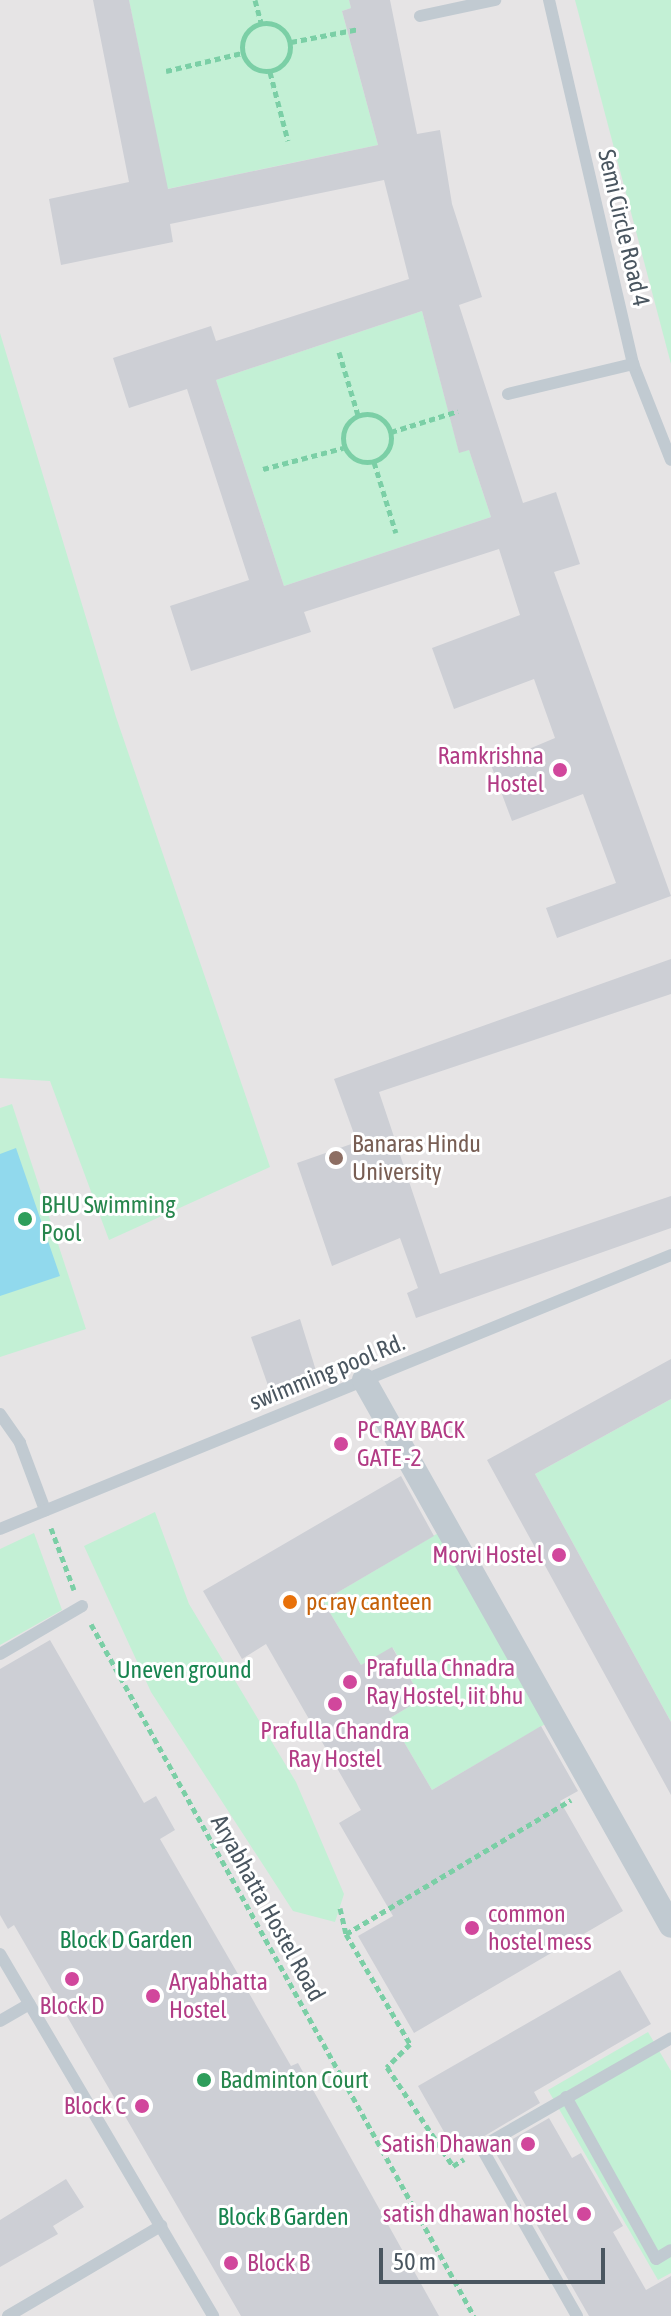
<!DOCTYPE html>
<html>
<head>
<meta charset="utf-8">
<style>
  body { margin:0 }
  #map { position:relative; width:671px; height:2316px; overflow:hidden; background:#f5f3f3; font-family:"Asap Condensed",sans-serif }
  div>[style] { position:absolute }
  .education>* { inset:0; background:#e6e4e5; transform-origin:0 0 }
  .green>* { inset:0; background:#c3f0d5 }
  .water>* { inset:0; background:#91d9ed }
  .building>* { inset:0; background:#cdcfd5 }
  .path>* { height:5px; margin-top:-2.5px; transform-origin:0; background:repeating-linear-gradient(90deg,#7bcfa6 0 6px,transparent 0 10px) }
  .path>.ring { margin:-2.5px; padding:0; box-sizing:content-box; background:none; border:5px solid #7bcfa6; border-radius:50% }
  .service>* { height:12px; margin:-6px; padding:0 6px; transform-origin:6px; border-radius:6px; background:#c1cad1 }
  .minor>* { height:24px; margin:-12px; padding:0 12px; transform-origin:12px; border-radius:12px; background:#c1cad1 }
  .dots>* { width:22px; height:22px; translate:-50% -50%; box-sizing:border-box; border:4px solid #fff; border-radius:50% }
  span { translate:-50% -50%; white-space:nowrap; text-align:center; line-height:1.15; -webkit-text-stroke:6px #fff; paint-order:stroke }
  .street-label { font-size:24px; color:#4a5660 }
  .hotel-label { font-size:24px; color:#b23c85 }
  .right { translate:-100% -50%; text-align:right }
  .left { translate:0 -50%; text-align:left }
  .education-label { font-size:24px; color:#785e54 }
  .leisure-label { font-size:24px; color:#27864d }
  .food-label { font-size:24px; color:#c56008 }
  .park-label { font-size:24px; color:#18844f }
  .scale { position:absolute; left:379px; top:2248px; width:226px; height:36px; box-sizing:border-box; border:4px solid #4a5660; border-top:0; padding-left:10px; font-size:24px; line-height:28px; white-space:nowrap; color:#4a5660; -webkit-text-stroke:6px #fff; paint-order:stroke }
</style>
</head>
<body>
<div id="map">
  <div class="education">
    <div style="left:0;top:0;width:671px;height:2316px"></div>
  </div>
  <div class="green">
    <div style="clip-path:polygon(129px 0,349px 0,351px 8px,342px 11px,378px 145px,167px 189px)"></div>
    <div style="clip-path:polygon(575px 0,671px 0,671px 364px)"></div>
    <div style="clip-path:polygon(422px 311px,459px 452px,469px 450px,491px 517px,284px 586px,216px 380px)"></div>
    <div style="clip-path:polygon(0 333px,116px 717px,270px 1167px,109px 1240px,50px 1081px,0 1078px)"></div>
    <div style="clip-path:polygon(12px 1104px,86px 1329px,0 1357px,0 1108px)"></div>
    <div style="clip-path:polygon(671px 1399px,671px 1722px,535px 1474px)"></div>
    <div style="clip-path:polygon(155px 1512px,189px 1604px,296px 1782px,344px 1894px,335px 1922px,293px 1911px,151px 1692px,84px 1546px)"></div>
    <div style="clip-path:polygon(440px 1532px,547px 1723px,432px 1790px,390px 1718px,422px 1699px,393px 1648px,361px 1665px,323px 1601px)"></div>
    <div style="clip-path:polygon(34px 1533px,62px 1610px,0 1645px,0 1549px)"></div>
    <div style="clip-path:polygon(648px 2032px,671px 2071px,671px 2273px,658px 2280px,548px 2090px)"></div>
  </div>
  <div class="water">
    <div style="clip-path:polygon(16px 1148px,60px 1276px,0 1296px,0 1154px)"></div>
  </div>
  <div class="building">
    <div style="clip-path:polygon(evenodd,93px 0,129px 0,168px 189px,378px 145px,342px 11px,351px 8px,349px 0,390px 0,417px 134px,440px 130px,452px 204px,482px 297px,459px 305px,523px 503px,556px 492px,580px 564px,554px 572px,671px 896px,557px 938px,546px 908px,616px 883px,583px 794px,512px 821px,491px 765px,555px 738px,534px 679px,454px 709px,432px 648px,520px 615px,499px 549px,304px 612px,311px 632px,191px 671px,170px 606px,249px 580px,187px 389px,129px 408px,113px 358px,211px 326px,216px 341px,409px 279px,384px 180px,170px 224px,173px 242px,61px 265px,49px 199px,129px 182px,93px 0,422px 311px,459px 453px,469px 450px,491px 517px,284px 586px,216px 380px,422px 311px)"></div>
    <div style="clip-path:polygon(671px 959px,671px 994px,379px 1092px,440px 1274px,671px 1196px,671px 1228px,416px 1318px,407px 1293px,418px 1288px,400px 1238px,332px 1266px,297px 1163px,357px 1142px,334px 1079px)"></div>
    <div style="clip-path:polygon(300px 1319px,317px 1374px,272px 1397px,251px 1337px)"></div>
    <div style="clip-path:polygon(671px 1359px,671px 1399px,535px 1474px,671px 1722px,671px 1795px,487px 1460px)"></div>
    <div style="clip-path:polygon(401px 1476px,434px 1536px,323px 1601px,361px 1665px,392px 1647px,422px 1699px,390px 1718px,432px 1790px,541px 1726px,578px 1791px,560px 1801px,623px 1911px,414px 2033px,358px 1936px,393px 1916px,339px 1823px,361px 1810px,266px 1644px,242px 1659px,203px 1591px)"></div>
    <div style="clip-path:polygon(50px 1640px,144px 1803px,156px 1796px,175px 1830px,160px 1839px,291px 2066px,298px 2063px,439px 2316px,241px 2316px,14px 1925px,8px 1929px,0 1915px,0 1669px)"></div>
    <div style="clip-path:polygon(620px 1970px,651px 2024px,534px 2092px,540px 2103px,456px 2153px,418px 2086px)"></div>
    <div style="clip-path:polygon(549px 2118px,572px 2158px,581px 2153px,623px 2226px,613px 2232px,646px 2290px,671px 2276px,671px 2316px,589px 2316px,494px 2150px)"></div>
    <div style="clip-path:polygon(66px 2179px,84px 2207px,53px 2226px,58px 2234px,0 2267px,0 2220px)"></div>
  </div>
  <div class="path">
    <div style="left:255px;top:0;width:24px;rotate:75deg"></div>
    <div class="ring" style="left:242px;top:23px;width:43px;height:43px"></div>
    <div style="left:291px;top:42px;width:69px;rotate:-10.8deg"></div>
    <div style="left:166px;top:71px;width:78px;rotate:-13.3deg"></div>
    <div style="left:270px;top:72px;width:71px;rotate:75.4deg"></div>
    <div style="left:339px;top:352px;width:66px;rotate:73.2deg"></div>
    <div class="ring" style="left:343px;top:414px;width:43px;height:43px"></div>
    <div style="left:391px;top:432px;width:70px;rotate:-17.4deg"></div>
    <div style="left:374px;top:462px;width:74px;rotate:72.8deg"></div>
    <div style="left:263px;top:469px;width:83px;rotate:-14.7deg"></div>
    <div style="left:51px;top:1528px;width:66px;rotate:69.6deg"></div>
    <div style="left:91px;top:1624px;width:791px;rotate:61.04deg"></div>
    <div style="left:340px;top:1908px;width:27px;rotate:77deg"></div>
    <div style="left:346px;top:1934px;width:127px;rotate:59.8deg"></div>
    <div style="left:410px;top:2044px;width:33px;rotate:135deg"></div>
    <div style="left:387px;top:2067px;width:119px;rotate:56.3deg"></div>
    <div style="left:453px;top:2166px;width:13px;rotate:-32deg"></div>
    <div style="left:346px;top:1934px;width:262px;rotate:-30.8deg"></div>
  </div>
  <div class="service">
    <div style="left:549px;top:0;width:374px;rotate:77deg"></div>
    <div style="left:633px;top:364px;width:103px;rotate:68.4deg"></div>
    <div style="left:420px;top:16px;width:77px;rotate:-12deg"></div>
    <div style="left:508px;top:394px;width:129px;rotate:-13.5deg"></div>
    <div style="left:0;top:1414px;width:35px;rotate:55deg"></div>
    <div style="left:20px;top:1443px;width:72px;rotate:69.5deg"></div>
    <div style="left:0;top:1529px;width:725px;rotate:-22.21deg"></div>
    <div style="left:0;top:1654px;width:95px;rotate:-30.3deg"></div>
    <div style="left:0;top:1954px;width:420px;rotate:59.5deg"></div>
    <div style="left:0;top:2021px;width:34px;rotate:-30deg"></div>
    <div style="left:566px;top:2097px;width:185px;rotate:60.9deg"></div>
    <div style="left:656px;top:2259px;width:17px;rotate:-31deg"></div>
    <div style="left:8px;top:2316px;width:178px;rotate:-30.5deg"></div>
    <div style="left:577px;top:2316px;width:194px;rotate:-119.6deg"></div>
    <div style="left:481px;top:2147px;width:219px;rotate:-29.8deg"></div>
  </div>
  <div class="minor">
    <div style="left:364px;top:1380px;width:626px;rotate:60.65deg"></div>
  </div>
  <div class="dots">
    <div style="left:560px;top:770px;background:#d1479c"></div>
    <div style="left:336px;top:1158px;background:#8d6e63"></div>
    <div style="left:25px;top:1219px;background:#2e9e5b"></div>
    <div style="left:341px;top:1444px;background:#d1479c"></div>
    <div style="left:559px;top:1555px;background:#d1479c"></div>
    <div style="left:290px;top:1602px;background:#e8710a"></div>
    <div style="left:350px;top:1682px;background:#d1479c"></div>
    <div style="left:335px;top:1704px;background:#d1479c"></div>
    <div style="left:472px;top:1928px;background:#d1479c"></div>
    <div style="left:72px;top:1979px;background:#d1479c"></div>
    <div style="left:153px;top:1996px;background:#d1479c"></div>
    <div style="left:204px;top:2080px;background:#2e9e5b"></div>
    <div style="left:142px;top:2106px;background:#d1479c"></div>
    <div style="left:528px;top:2144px;background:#d1479c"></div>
    <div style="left:584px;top:2214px;background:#d1479c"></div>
    <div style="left:231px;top:2263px;background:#d1479c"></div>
  </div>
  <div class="street-label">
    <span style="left:624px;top:228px;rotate:77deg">Semi Circle Road 4</span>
    <span style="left:327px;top:1372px;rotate:-22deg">swimming pool Rd.</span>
    <span style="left:268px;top:1908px;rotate:61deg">Aryabhatta Hostel Road</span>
  </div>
  <div class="hotel-label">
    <span class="right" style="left:544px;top:770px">Ramkrishna<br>Hostel</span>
    <span class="left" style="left:357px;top:1444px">PC RAY BACK<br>GATE -2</span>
    <span class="right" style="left:543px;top:1555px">Morvi Hostel</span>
    <span class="left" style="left:366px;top:1682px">Prafulla Chnadra<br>Ray Hostel, iit bhu</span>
    <span style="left:335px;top:1745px">Prafulla Chandra<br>Ray Hostel</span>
    <span class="left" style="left:488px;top:1928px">common<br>hostel mess</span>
    <span class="left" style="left:169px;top:1996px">Aryabhatta<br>Hostel</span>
    <span style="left:72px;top:2006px">Block D</span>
    <span class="right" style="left:126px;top:2106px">Block C</span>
    <span class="right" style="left:512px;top:2144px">Satish Dhawan</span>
    <span class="right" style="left:568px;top:2214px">satish dhawan hostel</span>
    <span class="left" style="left:247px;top:2263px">Block B</span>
  </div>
  <div class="education-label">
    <span class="left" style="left:352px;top:1158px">Banaras Hindu<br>University</span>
  </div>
  <div class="leisure-label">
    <span class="left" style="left:41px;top:1219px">BHU Swimming<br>Pool</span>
    <span class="left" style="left:220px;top:2080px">Badminton Court</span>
  </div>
  <div class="food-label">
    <span class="left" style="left:306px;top:1602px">pc ray canteen</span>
  </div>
  <div class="park-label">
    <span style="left:184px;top:1670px">Uneven ground</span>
    <span style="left:126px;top:1940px">Block D Garden</span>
    <span style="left:283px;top:2217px">Block B Garden</span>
  </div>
  <div class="scale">50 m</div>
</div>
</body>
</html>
